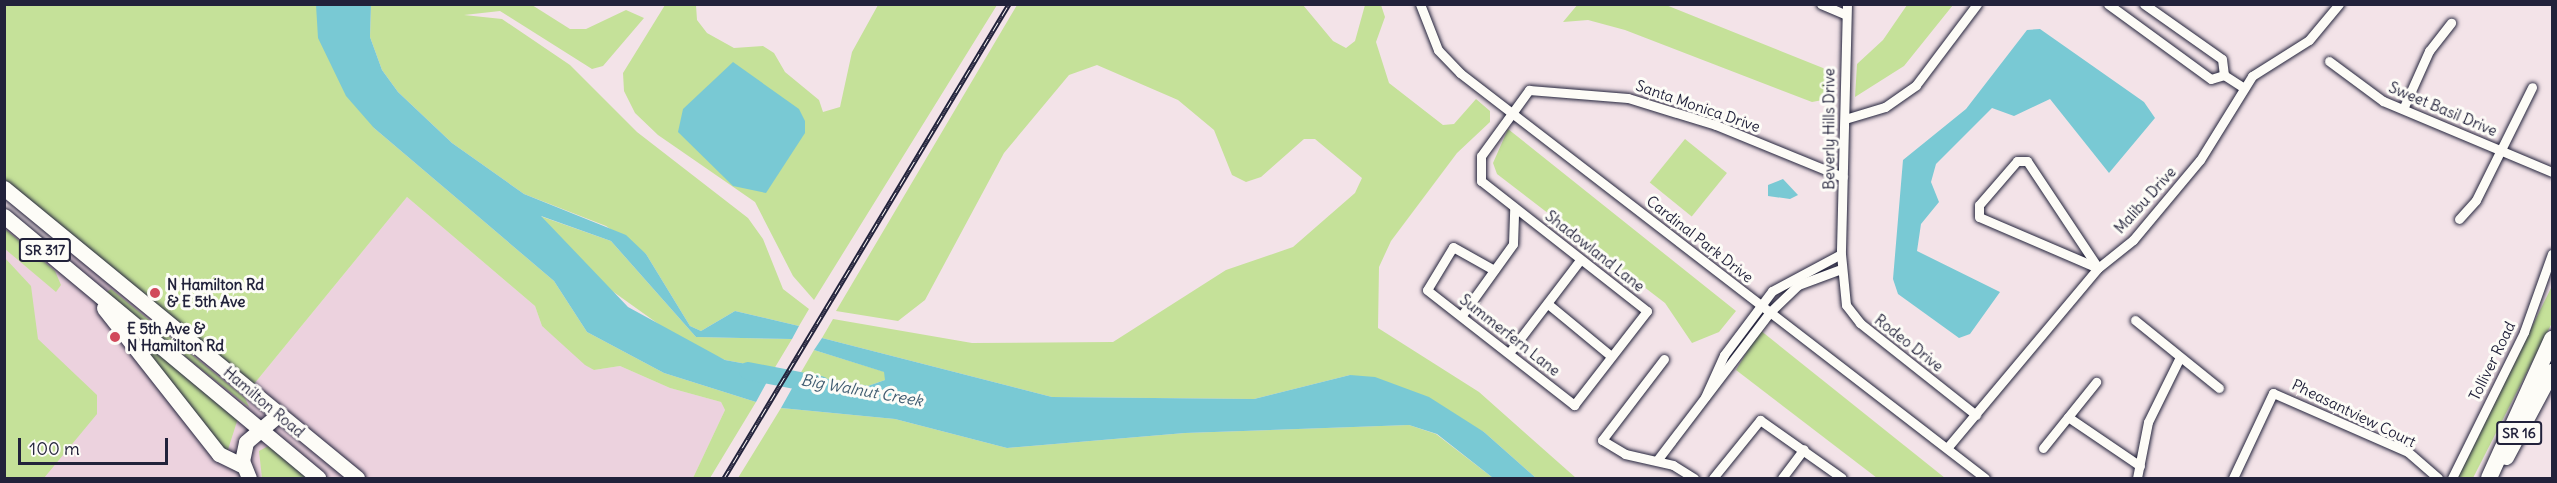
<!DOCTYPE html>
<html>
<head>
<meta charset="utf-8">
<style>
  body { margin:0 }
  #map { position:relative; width:2557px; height:483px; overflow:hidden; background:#f3e3e8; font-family:Delius,sans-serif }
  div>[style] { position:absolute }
  .built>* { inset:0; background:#ecd2de }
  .green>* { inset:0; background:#c5e199; transform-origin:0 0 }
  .water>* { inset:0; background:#79c9d4 }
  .river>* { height:18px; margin:-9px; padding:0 9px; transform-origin:9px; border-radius:9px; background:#79c9d4 }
  .roads { filter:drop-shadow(0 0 2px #22223b) drop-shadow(0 0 2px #22223b) }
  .minor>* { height:9px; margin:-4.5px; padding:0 4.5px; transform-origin:4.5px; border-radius:4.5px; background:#fdfcf7 }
  .primary>* { height:15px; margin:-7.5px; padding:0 7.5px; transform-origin:7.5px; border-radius:7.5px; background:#fdfcf7 }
  .motorway>* { height:16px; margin:-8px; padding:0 8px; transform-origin:8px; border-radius:8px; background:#fdfcf7 }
  .rail>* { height:5px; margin-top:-2.5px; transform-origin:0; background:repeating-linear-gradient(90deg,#fdfcf7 0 9px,#22223b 0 18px); box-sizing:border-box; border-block:2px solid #22223b }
  .dots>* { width:16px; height:16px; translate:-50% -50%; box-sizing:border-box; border:3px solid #fdfcf7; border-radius:50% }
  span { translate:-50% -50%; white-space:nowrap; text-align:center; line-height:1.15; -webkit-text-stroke:6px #fdfcf7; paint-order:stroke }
  .shield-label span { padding:2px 4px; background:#fdfcf7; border:2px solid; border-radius:4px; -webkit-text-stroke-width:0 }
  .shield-label { font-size:14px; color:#22223b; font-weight:700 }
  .street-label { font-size:15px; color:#22223b }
  .poi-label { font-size:15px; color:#22223b; font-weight:700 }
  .left { translate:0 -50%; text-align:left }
  .water-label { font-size:16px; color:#405c71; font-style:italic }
  .frame { position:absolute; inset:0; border:6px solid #22223b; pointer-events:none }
  .scale { position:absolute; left:18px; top:438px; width:150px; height:27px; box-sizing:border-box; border:3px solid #22223b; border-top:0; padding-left:8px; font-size:18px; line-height:21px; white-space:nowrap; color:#22223b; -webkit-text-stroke:4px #fdfcf7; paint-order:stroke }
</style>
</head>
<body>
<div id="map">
  <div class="built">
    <div style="clip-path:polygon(407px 197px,535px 306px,542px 326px,594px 370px,620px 366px,670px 388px,721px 402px,725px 410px,693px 478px,5px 478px,4px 216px,45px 250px,59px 233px,250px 389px)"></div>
  </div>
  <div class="green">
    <div style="clip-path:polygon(1578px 4px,1666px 5px,1823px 68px,1832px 76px,1828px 99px,1812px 102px,1625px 30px,1588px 20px,1563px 22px)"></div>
    <div style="clip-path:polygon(4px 5px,316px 5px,374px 128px,554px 281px,587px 332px,664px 373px,756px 402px,710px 478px,693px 478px,725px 410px,721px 402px,670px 388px,620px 366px,594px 370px,585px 365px,542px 326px,535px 306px,407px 197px,250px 389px,5px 188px)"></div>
    <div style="clip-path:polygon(371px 5px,532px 5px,570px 29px,586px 29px,626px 10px,644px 18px,603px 66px,592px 69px,500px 11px,464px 15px,502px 19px,570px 65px,637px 132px,748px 218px,763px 239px,783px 289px,809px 309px,799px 326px,735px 311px,701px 331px,690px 326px,646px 254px,606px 226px,524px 194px,452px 143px,398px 92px,382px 70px,370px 37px)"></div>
    <div style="clip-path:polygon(665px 5px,696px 5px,697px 20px,707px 33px,734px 48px,763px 46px,774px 53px,785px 72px,819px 100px,823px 112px,840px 107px,852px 52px,878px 5px,997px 5px,814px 300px,793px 276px,755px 202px,658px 135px,635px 113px,624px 91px,623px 73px)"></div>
    <div style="clip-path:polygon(1017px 5px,1303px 5px,1333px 41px,1346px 48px,1355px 41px,1365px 5px,1381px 5px,1385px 17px,1376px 42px,1389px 83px,1443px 125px,1454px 124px,1476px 99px,1490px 111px,1490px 122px,1457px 153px,1391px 241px,1379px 267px,1378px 328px,1479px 392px,1576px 478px,1536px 478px,1484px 432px,1350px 375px,1254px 399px,1052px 397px,822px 338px,833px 319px,972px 343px,1113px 342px,1226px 270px,1293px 247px,1355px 193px,1362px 178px,1315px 139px,1304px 139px,1261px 177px,1246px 182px,1232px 175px,1214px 130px,1178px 100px,1097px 65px,1069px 75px,1004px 153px,925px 300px,898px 321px,836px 311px)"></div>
    <div style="clip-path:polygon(1907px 5px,1953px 5px,1904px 66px,1855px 97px,1857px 64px,1883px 40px)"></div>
    <div style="clip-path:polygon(1508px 129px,1736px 311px,1719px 332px,1692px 343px,1665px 303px,1497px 174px,1493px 163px)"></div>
    <div style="left:1685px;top:139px;width:54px;height:56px;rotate:39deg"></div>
    <div style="clip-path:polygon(540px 216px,611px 241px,696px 337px,792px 339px,774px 369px,725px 360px,678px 338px,601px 283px)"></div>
    <div style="clip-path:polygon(4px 228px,55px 271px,61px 285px,56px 292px,5px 249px)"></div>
    <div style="clip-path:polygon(5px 258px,31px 286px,38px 339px,97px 395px,97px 414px,44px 478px,5px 478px)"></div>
    <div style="clip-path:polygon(2552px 286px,2552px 323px,2473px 478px,2457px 478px)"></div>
    <div style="clip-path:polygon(111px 289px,245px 398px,249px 407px,105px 293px)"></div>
    <div style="clip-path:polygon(1760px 330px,1945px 478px,1877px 478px,1736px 370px)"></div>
    <div style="clip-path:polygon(144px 341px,238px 418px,227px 453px,145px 350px)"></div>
    <div style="clip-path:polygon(814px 350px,885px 372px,885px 380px,868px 386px,800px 374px)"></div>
    <div style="clip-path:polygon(781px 408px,895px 419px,1007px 448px,1185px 433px,1409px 425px,1436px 434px,1493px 478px,738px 478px)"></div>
    <div style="clip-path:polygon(270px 445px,311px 478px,262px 478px,259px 451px)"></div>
  </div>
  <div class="water">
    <div style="clip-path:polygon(316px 5px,371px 5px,370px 37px,382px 70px,398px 92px,452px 143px,524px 194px,626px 235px,646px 254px,690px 326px,701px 331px,735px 311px,799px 326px,792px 339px,696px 337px,611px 241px,541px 216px,628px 307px,725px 360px,774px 369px,756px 402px,664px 373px,587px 332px,554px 281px,374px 128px,346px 96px,318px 38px)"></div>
    <div style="clip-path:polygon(2040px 29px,2144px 102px,2155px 118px,2109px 173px,2050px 99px,2014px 116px,1992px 108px,1936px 164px,1931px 182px,1939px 202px,1921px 224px,1917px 251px,2000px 292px,1970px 334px,1959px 338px,1898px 294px,1893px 279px,1903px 160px,1966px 109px,2027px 30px)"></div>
    <div style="clip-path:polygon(733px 62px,799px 109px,805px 121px,805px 133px,766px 193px,733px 186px,678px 132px,683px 109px)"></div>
    <div style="clip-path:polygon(1783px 179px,1798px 195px,1790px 199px,1768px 196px,1768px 185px)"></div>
    <div style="clip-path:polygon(822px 338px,1052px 397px,1254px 399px,1350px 375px,1375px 377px,1429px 397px,1484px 432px,1536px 478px,1493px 478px,1437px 434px,1409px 425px,1185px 433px,1007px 448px,895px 419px,781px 408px,800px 374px,868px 386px,885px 380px,884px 372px,814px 350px)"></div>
  </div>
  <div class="river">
    <div style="left:748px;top:371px;width:74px;rotate:10.9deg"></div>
  </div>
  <div class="roads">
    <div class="minor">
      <div style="left:1420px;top:4px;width:49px;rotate:68.6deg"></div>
      <div style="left:1438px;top:50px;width:32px;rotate:46deg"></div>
      <div style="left:1460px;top:73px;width:663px;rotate:37.65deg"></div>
      <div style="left:1821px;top:4px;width:25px;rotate:23deg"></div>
      <div style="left:1847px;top:4px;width:250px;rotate:91.4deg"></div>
      <div style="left:1841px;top:254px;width:51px;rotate:84.4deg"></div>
      <div style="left:1846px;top:305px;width:23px;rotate:52deg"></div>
      <div style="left:1860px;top:323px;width:148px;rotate:38.4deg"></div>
      <div style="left:2108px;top:4px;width:127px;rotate:36.1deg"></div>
      <div style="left:2211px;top:79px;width:14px;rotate:-17deg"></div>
      <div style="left:2144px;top:4px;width:95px;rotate:35.2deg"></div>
      <div style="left:2222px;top:59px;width:16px;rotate:83deg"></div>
      <div style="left:2224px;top:75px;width:24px;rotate:33deg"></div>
      <div style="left:2329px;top:61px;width:67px;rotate:36.5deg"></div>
      <div style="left:2383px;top:101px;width:183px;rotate:22.8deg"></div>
      <div style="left:2403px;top:109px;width:64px;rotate:-65.9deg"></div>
      <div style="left:2429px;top:51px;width:36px;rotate:-52deg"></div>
      <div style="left:1845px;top:119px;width:42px;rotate:-16.7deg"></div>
      <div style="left:1885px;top:107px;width:38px;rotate:-35deg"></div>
      <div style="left:1916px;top:85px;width:101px;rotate:-53deg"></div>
      <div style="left:2017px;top:161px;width:10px"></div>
      <div style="left:2027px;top:161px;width:128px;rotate:56.4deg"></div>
      <div style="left:2098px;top:268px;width:129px;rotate:-156.8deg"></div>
      <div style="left:1979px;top:217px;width:12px;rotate:-90deg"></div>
      <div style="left:1979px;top:205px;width:58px;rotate:-49.2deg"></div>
      <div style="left:2459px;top:219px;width:25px;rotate:-48deg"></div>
      <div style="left:2476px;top:200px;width:126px;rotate:-63.6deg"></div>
      <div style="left:1494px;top:270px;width:47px;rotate:-150.7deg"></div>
      <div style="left:1453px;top:247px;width:50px;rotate:121.2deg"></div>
      <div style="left:1427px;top:290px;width:187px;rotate:38deg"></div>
      <div style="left:1574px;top:405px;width:119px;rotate:-52.2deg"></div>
      <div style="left:1647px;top:311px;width:211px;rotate:-141.9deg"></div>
      <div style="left:1481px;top:181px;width:25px;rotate:-90deg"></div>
      <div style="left:1481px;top:156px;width:82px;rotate:-54deg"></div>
      <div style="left:1529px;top:90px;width:99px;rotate:4.6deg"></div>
      <div style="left:1628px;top:98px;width:92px;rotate:17.1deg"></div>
      <div style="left:1716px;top:125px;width:137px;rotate:22.3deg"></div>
      <div style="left:1548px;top:304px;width:82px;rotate:39.5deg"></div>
      <div style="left:1462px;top:315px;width:87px;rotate:-54.3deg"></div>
      <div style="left:1513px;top:244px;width:36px;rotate:-88deg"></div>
      <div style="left:2135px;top:320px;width:108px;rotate:39deg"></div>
      <div style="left:1509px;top:353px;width:117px;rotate:-52.6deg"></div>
      <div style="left:1664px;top:359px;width:102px;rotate:127.4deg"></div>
      <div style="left:1602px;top:440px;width:27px;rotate:31deg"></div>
      <div style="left:1625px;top:454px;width:49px;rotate:12.9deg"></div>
      <div style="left:1673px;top:465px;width:25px;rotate:32deg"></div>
      <div style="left:1705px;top:397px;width:46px;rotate:-65.7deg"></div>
      <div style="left:1724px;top:355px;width:80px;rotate:-53.1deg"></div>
      <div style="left:1772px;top:291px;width:78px;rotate:-28.2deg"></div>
      <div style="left:2068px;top:417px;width:87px;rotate:34.2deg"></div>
      <div style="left:1947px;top:448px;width:235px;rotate:-50deg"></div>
      <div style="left:2098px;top:268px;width:45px;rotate:-38.7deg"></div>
      <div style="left:2133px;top:240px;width:104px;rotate:-50.1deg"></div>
      <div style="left:2200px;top:160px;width:99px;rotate:-58.2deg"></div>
      <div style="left:2252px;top:76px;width:67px;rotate:-32.3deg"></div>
      <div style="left:2309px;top:40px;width:47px;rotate:-50.2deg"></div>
      <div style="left:2043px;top:448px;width:85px;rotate:-51.2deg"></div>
      <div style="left:1658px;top:459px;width:185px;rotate:-52.7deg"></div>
      <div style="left:1770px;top:312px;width:39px;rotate:-44deg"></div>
      <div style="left:1798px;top:285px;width:46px;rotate:-20.4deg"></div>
      <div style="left:1713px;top:478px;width:75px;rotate:-51deg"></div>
      <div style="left:1760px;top:420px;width:100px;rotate:35.3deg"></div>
      <div style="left:1782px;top:478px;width:36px;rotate:-53deg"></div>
      <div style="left:2137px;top:478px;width:57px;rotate:-78.9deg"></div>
      <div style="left:2148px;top:422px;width:72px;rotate:-63.8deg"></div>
      <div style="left:2233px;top:478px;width:94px;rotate:-64.8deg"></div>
      <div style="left:2273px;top:393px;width:147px;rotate:23.6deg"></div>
      <div style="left:2408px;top:452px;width:40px;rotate:41deg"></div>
      <div style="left:2452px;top:478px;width:163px;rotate:-63.7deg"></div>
      <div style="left:2524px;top:332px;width:83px;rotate:-70.3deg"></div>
    </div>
    <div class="primary">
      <div style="left:4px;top:188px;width:457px;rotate:39.4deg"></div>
      <div style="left:4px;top:216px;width:409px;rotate:39.8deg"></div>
      <div style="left:104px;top:308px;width:186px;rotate:51.8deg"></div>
      <div style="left:219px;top:454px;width:25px;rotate:26deg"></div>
      <div style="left:2506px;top:457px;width:98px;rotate:-61.9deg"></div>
      <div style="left:249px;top:478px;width:18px;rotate:-112deg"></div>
      <div style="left:242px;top:461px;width:19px;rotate:-78deg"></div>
      <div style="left:246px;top:442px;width:43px;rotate:-40.3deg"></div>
    </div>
    <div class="motorway">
      <div style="left:2489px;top:478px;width:153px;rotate:-65.6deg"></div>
    </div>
  </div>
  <div class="rail">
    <div style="left:724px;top:478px;width:553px;rotate:-58.98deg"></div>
  </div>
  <div class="dots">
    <div style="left:155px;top:293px;background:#d1495b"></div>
    <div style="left:115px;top:337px;background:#d1495b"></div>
  </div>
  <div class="shield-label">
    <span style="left:45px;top:250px">SR 317</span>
    <span style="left:2519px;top:433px">SR 16</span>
  </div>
  <div class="street-label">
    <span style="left:1698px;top:106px;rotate:19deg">Santa Monica Drive</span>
    <span style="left:2443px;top:109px;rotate:23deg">Sweet Basil Drive</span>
    <span style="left:1829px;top:129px;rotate:-90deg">Beverly Hills Drive</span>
    <span style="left:2145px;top:200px;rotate:-48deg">Malibu Drive</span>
    <span style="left:1700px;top:239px;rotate:38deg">Cardinal Park Drive</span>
    <span style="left:1595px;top:251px;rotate:38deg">Shadowland Lane</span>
    <span style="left:1510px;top:335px;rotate:38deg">Summerfern Lane</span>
    <span style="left:1909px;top:343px;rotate:38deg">Rodeo Drive</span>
    <span style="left:2492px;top:361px;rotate:-64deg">Tolliver Road</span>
    <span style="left:264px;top:402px;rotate:40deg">Hamilton Road</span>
    <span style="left:2354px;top:413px;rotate:26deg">Pheasantview Court</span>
  </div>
  <div class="poi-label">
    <span class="left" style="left:167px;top:293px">N Hamilton Rd<br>&amp; E 5th Ave</span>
    <span class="left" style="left:127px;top:337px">E 5th Ave &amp;<br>N Hamilton Rd</span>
  </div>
  <div class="water-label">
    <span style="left:862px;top:390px;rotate:10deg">Big Walnut Creek</span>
  </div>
  <div class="frame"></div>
  <div class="scale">100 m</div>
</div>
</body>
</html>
